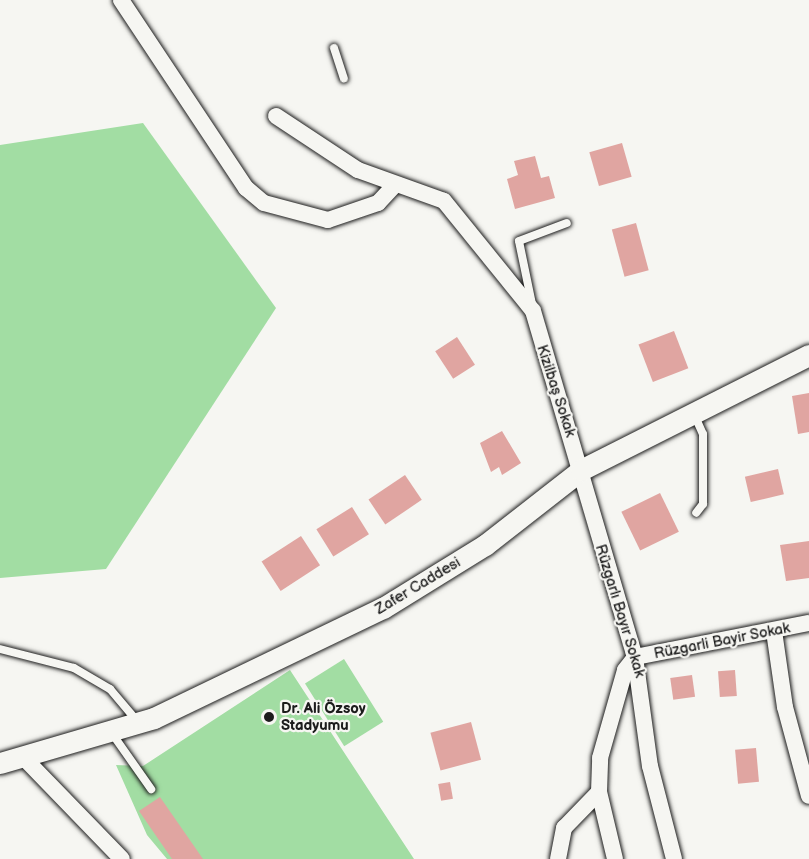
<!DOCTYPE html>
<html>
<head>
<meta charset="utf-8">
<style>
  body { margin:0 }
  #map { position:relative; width:809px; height:859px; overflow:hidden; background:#f6f6f2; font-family:"Balsamiq Sans",sans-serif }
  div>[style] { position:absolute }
  .green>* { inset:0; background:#a2dda3; transform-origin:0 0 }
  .building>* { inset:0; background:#e0a5a1; transform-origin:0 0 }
  .roads { filter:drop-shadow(0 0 2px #1c1c1c) drop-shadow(0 0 2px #1c1c1c) }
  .service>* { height:8px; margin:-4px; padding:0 4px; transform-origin:4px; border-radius:4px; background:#f6f6f2 }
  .minor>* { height:16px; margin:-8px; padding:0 8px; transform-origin:8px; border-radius:8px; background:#f6f6f2 }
  .tertiary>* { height:21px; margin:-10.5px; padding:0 10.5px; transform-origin:10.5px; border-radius:10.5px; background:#f6f6f2 }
  .dots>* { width:16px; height:16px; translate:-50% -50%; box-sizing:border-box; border:3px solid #f6f6f2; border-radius:50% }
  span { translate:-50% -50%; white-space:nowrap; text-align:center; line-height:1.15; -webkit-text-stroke:4.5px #f6f6f2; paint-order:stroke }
  .street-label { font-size:15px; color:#1c1c1c }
  .poi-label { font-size:15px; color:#1c1c1c; font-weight:700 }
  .left { translate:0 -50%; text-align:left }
</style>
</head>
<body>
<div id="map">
  <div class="green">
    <div style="clip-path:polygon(143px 123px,276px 308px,106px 569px,0 578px,0 145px)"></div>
    <div style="left:344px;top:659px;width:74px;height:46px;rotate:58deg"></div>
    <div style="clip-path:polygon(290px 670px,414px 859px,167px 859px,147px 835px,116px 765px,143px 766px)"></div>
  </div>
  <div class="building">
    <div style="left:622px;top:143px;width:35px;height:34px;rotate:74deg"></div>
    <div style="clip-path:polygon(535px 156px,541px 178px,549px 176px,555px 198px,515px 209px,507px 179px,518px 175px,514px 161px)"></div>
    <div style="left:636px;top:223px;width:49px;height:25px;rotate:75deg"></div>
    <div style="left:674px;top:331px;width:40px;height:38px;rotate:69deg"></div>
    <div style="left:457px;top:337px;width:33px;height:26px;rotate:57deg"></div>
    <div style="clip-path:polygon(809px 393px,809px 432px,798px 434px,792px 396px)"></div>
    <div style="clip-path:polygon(502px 431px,521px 463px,502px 475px,499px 467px,491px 472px,480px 443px)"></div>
    <div style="left:778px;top:469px;width:26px;height:34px;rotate:77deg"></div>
    <div style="left:405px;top:475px;width:30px;height:44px;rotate:56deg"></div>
    <div style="left:660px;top:493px;width:43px;height:43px;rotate:64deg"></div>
    <div style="left:352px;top:507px;width:32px;height:42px;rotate:58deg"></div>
    <div style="left:301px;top:536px;width:35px;height:47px;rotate:57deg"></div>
    <div style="clip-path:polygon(809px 541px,809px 578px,786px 581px,780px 545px)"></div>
    <div style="left:735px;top:670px;width:26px;height:17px;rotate:86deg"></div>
    <div style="left:692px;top:675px;width:22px;height:22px;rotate:82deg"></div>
    <div style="left:471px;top:722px;width:39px;height:42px;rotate:75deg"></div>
    <div style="left:756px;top:748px;width:34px;height:21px;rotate:85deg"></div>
    <div style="left:450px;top:782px;width:17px;height:12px;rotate:80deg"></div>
    <div style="clip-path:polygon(160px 797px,203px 859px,172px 859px,139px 811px)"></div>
  </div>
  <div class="roads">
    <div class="service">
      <div style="left:334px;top:48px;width:32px;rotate:72deg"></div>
      <div style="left:532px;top:304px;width:64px;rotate:-101.7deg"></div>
      <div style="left:519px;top:241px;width:51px;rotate:-20.6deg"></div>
      <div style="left:694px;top:414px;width:22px;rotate:66deg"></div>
      <div style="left:703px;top:434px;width:70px;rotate:90deg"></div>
      <div style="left:703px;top:504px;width:11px;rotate:128deg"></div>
      <div style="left:0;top:649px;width:76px;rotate:14.4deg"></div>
      <div style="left:74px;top:668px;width:42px;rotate:30.3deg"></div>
      <div style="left:110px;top:689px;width:43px;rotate:49.7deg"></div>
      <div style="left:111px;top:732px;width:70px;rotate:54.9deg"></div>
    </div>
    <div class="minor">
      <div style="left:121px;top:0;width:226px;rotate:56.4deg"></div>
      <div style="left:246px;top:188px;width:23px;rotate:40deg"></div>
      <div style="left:264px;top:203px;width:66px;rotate:14.9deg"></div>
      <div style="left:328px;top:220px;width:53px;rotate:-18.8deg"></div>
      <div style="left:378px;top:203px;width:25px;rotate:-47deg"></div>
      <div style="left:276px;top:116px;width:98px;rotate:33.4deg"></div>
      <div style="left:358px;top:170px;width:91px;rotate:19.8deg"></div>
      <div style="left:444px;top:201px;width:141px;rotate:51deg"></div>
      <div style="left:533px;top:311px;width:361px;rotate:73.6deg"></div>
      <div style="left:635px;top:657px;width:110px;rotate:82.2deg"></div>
      <div style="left:650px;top:766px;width:96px;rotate:75.5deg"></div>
      <div style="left:774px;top:631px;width:77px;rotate:81.8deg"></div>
      <div style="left:785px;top:707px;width:92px;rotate:74.9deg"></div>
      <div style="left:25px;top:759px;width:139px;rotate:45.9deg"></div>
      <div style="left:558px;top:859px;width:32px;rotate:-79deg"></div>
      <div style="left:564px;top:828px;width:50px;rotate:-45.8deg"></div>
      <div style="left:615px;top:859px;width:69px;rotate:-103.4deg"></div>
      <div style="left:599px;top:792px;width:34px;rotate:-88deg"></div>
      <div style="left:600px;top:758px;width:91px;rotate:-74.1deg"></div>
      <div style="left:625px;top:670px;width:16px;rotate:-52deg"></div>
      <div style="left:635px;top:657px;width:177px;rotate:-11.1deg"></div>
    </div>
    <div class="tertiary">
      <div style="left:0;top:763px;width:160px;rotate:-16.3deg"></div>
      <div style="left:154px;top:718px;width:254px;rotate:-25.7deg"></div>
      <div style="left:383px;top:608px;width:120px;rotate:-31.7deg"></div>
      <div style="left:485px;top:545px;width:122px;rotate:-38deg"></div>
      <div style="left:581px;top:470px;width:255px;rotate:-26.8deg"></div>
    </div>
  </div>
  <div class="dots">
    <div style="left:269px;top:717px;background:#1c1c1c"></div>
  </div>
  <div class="street-label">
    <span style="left:556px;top:391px;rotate:72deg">Kizilbaş Sokak</span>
    <span style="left:418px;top:586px;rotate:-31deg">Zafer Caddesi</span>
    <span style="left:620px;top:611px;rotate:73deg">Rüzgarlı Bayır Sokak</span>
    <span style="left:722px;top:641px;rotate:-11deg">Rüzgarli Bayir Sokak</span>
  </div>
  <div class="poi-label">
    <span class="left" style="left:281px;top:717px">Dr. Ali Özsoy<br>Stadyumu</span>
  </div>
</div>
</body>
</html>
